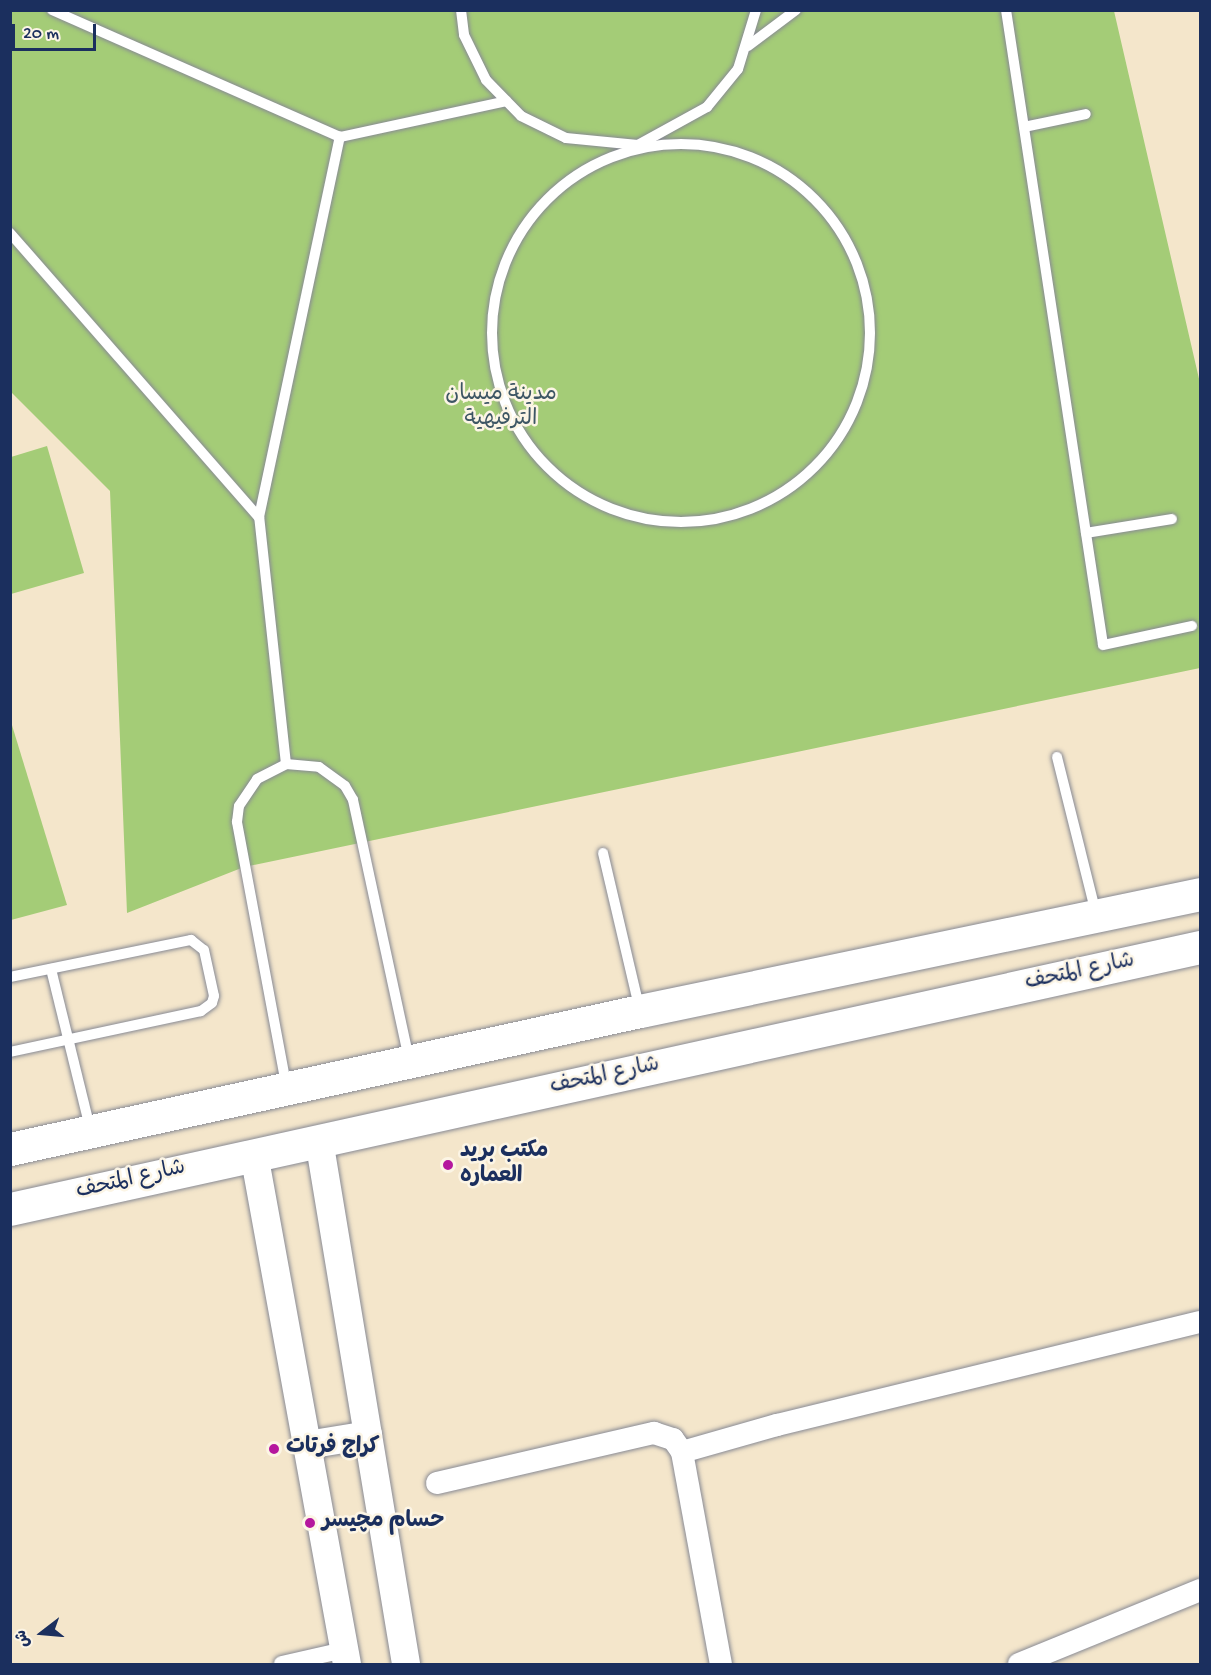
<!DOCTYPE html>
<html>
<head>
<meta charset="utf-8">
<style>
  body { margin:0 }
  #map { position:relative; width:1211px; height:1675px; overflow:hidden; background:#f4e6cb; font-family:"Gochi Hand","Playpen Sans Arabic",sans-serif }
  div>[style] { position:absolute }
  .green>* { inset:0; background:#a4cc77 }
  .roads { filter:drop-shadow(0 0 2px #888a94) drop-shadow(0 0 2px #888a94) }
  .service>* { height:10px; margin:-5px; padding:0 5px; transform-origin:5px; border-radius:5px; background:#fff }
  .service>.ring { margin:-5px; padding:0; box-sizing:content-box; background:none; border:10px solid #fff; border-radius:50% }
  .pedestrian>* { height:16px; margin:-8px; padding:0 8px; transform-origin:8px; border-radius:8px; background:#fff }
  .minor>* { height:22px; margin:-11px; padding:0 11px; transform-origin:11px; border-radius:11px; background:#fff }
  .tertiary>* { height:28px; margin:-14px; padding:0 14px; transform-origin:14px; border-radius:14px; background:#fff }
  .primary>* { height:33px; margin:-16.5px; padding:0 16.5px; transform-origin:16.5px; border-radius:16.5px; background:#fff }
  .dots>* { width:16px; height:16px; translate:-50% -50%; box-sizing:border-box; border:3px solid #fcf5e5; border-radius:50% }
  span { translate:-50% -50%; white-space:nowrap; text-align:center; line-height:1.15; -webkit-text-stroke:5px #fcf5e5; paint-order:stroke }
  .park-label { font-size:22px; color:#3d5664 }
  .street-label { font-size:22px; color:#1b2f5e }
  .poi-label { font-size:22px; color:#1b2f5e; font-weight:700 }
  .left { translate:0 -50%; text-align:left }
  .frame { position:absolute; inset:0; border:12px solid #1b2f5e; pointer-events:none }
  .north { position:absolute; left:12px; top:1603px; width:60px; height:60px; -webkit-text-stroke:4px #fcf5e5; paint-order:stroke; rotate:254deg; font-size:16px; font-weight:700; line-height:24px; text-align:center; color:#1b2f5e }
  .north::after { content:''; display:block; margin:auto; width:21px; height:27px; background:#1b2f5e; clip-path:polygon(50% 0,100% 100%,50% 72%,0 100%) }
  .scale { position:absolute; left:12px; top:24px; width:84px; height:27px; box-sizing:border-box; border:3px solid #1b2f5e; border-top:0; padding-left:8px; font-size:18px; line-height:21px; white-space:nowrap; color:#1b2f5e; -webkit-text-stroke:4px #fcf5e5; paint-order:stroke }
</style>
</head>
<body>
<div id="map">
  <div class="green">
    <div style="clip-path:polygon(10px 11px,1114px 11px,1200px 383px,1200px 668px,244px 867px,127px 913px,110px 491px,11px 392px)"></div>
    <div style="clip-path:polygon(47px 446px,84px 573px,11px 594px,11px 457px)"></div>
    <div style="clip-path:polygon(11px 722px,67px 905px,11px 920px,10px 920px)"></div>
  </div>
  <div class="roads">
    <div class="service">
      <div style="left:52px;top:10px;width:315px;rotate:23.8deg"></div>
      <div style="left:461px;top:10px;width:25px;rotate:83deg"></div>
      <div style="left:464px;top:35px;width:50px;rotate:63.9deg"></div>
      <div style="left:486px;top:80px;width:50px;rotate:45.8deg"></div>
      <div style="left:521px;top:116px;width:50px;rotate:26.1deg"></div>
      <div style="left:566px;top:138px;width:72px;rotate:5.6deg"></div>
      <div style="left:638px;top:145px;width:79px;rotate:-28.8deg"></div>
      <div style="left:707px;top:107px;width:49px;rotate:-50.8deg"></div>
      <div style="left:738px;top:69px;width:62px;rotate:-73deg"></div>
      <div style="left:1006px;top:10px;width:642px;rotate:81.31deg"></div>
      <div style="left:1103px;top:645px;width:91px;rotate:-12.1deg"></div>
      <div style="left:748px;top:46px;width:60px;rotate:-36.9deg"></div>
      <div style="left:1024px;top:127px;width:63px;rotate:-11.8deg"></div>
      <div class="ring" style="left:492px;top:144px;width:368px;height:368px"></div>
      <div style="left:10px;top:233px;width:378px;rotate:48.8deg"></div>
      <div style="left:1086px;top:533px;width:87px;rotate:-9.2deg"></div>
      <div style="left:1057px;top:757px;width:161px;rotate:76deg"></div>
      <div style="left:286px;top:764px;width:248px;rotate:-96.2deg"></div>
      <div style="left:259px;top:517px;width:389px;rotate:-78deg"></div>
      <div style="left:340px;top:137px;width:170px;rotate:-12.2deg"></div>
      <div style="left:603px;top:853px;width:158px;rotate:76.8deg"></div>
      <div style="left:51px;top:969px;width:164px;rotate:76.2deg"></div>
      <div style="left:10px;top:977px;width:185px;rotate:-11.6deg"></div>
      <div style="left:191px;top:940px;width:16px;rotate:38deg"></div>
      <div style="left:204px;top:950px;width:47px;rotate:77.7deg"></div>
      <div style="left:214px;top:996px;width:7px;rotate:106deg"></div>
      <div style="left:212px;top:1003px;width:14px;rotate:144deg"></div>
      <div style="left:201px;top:1011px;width:195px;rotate:167.9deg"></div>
      <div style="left:286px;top:1084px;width:267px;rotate:-100.6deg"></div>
      <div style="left:237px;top:822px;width:16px;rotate:-83deg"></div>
      <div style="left:239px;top:806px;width:32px;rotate:-56deg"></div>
      <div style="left:257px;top:779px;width:33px;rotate:-27deg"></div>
      <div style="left:286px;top:764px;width:33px;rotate:5deg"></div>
      <div style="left:319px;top:767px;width:32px;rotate:36deg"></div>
      <div style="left:345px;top:786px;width:16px;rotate:60deg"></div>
      <div style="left:353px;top:800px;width:265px;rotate:77.8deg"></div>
    </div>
    <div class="pedestrian">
      <div style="left:282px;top:1664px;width:64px;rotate:-12.7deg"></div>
    </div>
    <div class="minor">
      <div style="left:682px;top:1452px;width:99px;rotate:-15.9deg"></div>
      <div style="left:777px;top:1425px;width:435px;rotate:-13.7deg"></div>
      <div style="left:437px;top:1483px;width:223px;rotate:-13deg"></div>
      <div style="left:654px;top:1433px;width:20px;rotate:18deg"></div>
      <div style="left:673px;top:1439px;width:16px;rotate:55deg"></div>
      <div style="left:682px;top:1452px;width:216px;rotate:79.6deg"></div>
      <div style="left:1019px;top:1664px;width:196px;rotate:-22.2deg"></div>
    </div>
    <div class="tertiary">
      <div style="left:319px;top:1140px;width:531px;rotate:80.57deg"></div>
      <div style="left:254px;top:1154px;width:518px;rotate:79.67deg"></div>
      <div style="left:307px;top:1445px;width:62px;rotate:-9.3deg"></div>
    </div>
    <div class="primary">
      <div style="left:10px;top:1149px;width:645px;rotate:-12.36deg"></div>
      <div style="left:640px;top:1011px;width:572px;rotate:-11.8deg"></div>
      <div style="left:10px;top:1209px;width:1219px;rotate:-12.42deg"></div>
    </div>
  </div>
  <div class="dots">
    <div style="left:448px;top:1165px;background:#b5179e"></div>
    <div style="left:274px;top:1449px;background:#b5179e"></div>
    <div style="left:310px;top:1523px;background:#b5179e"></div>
  </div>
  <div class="park-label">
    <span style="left:501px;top:408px">مدينة ميسان<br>الترفيهية</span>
  </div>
  <div class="street-label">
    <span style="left:1080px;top:973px;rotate:-12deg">شارع المتحف</span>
    <span style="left:605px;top:1077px;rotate:-12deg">شارع المتحف</span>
    <span style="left:131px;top:1181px;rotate:-13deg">شارع المتحف</span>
  </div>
  <div class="poi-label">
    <span class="left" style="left:460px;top:1165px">مكتب بريد<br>العماره</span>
    <span class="left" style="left:286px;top:1449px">كراج فرتات</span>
    <span class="left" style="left:322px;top:1523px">حسام مچيسر</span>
  </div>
  <div class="frame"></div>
  <div class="north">ش</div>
  <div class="scale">20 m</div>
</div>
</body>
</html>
